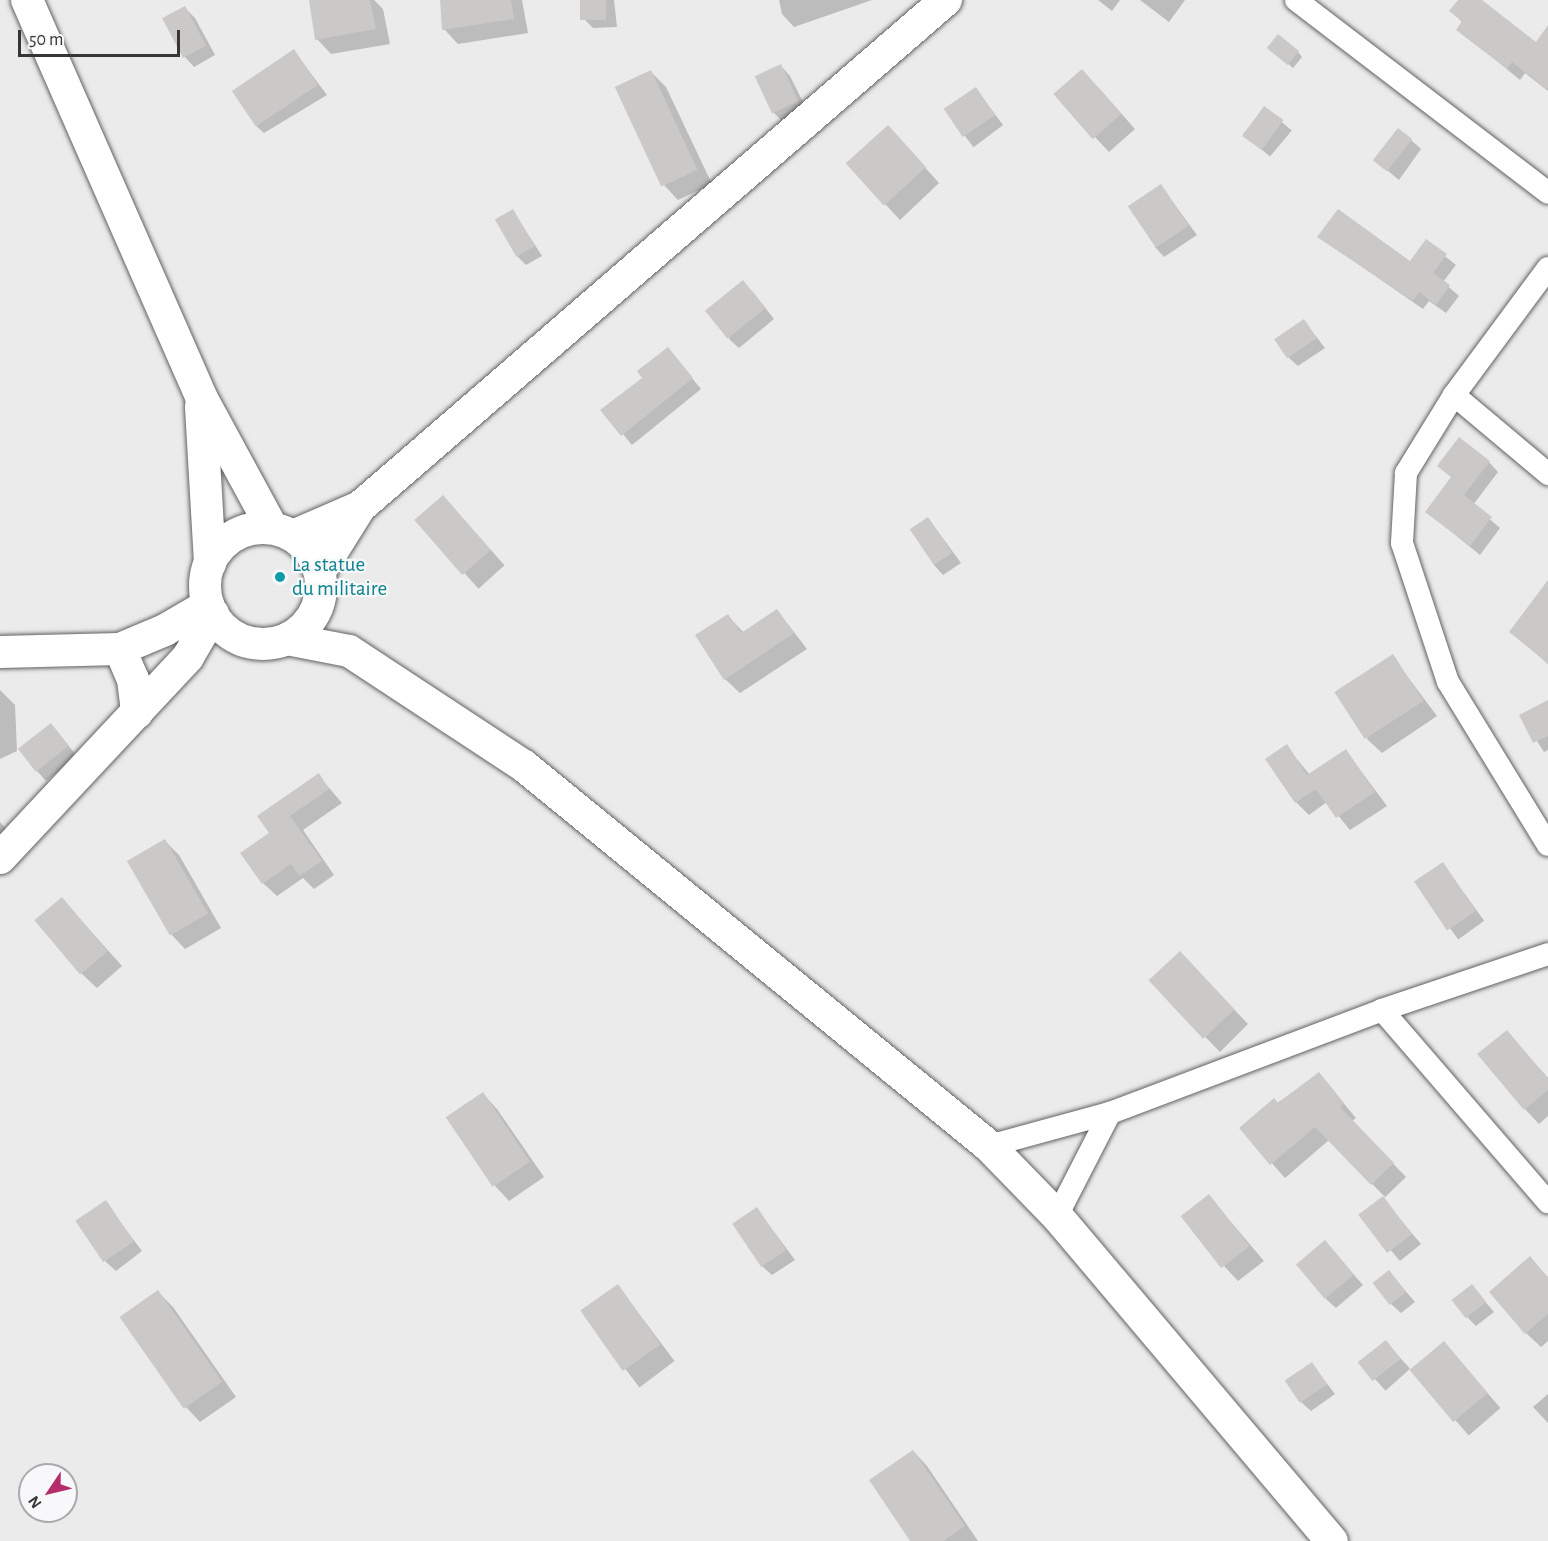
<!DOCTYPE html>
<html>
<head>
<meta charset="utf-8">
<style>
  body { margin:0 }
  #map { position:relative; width:1548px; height:1541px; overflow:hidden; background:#ebebec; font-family:"Alegreya Sans",sans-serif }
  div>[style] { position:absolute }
  .shadow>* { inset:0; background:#0003; transform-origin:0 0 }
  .building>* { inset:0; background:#cbc9c8; transform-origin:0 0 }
  .roads { filter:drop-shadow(0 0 2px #626263) drop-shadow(0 0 2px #626263) }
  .street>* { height:22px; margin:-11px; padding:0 11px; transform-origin:11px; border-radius:11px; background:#fff }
  .secondary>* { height:32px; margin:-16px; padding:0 16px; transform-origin:16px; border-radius:16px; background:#fff }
  .secondary>.ring { margin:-16px; padding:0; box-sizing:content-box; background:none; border:32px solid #fff; border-radius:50% }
  .dots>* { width:16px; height:16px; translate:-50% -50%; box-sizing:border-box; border:3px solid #f8f8fa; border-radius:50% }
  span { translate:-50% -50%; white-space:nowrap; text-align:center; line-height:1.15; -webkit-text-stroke:4.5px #f8f8fa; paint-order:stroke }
  .culture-label { font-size:21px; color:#0d838f }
  .left { translate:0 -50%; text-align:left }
  .north { position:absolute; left:18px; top:1463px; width:60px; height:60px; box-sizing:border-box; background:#f8f8fa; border:2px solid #aaaaac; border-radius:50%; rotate:235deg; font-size:16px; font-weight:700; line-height:24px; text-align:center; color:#363637 }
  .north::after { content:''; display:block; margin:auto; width:21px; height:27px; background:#b52c6b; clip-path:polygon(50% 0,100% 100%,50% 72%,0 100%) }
  .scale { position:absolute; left:18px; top:30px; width:162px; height:27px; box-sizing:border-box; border:3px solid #363637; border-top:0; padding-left:8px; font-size:18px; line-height:21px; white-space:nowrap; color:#363637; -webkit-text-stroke:4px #f8f8fa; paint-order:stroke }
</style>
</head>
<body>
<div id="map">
  <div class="shadow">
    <div style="clip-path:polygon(310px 0,374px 0,383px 9px,390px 44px,331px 54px,317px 39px)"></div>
    <div style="clip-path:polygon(441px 0,522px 0,528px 33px,458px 44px,444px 29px)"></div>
    <div style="clip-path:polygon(582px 0,614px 0,617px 27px,593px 28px,584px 19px)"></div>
    <div style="clip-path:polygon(779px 0,872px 0,794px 27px,782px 14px)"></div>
    <div style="clip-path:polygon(1098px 0,1120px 0,1112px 11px)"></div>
    <div style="clip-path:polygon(1140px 0,1185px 0,1169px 22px)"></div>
    <div style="clip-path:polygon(1460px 0,1479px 0,1536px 44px,1548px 28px,1548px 91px,1525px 73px,1520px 80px,1458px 29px,1463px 23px,1451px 11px)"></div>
    <div style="clip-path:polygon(185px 8px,195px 18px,215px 55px,194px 67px,185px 57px)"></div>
    <div style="clip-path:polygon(294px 51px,327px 95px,264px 133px,254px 124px)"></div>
    <div style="clip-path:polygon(1274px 52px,1298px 52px,1302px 57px,1293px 68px)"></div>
    <div style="clip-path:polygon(781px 66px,790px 76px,807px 110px,783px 122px,773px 112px)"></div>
    <div style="clip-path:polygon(651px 72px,666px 87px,712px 184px,678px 200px,664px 185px)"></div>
    <div style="clip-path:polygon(1097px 86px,1135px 129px,1109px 152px,1095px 137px)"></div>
    <div style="left:976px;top:89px;width:45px;height:37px;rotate:53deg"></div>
    <div style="left:1265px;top:108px;width:35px;height:34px;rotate:40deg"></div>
    <div style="clip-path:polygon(1411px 140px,1421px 149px,1399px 180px,1376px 161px)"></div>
    <div style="clip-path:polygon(902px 142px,939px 183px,900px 220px,848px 164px)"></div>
    <div style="clip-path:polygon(1161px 186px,1197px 235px,1164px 257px,1155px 247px)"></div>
    <div style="clip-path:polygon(513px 211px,542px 256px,526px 265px,516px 255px)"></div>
    <div style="clip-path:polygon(1319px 237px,1410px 263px,1426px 241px,1456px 265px,1443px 282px,1459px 296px,1446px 313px,1429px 301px,1423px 309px)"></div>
    <div style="clip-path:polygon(752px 291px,774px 319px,739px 348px,729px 339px)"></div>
    <div style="clip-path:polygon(1304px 321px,1325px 348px,1298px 366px,1288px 357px)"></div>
    <div style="clip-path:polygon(668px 349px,701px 389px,632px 445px,603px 410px,644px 378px)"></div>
    <div style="clip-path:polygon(1489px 462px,1498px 472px,1473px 505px,1500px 528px,1480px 555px,1427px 512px,1452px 478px,1439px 466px)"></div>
    <div style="left:443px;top:497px;width:92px;height:35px;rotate:48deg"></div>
    <div style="clip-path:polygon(928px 518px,961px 563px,943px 575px,934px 565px)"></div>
    <div style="clip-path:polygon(1548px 582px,1548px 664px,1511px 632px)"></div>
    <div style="clip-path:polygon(777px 610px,807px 649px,740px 693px,725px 679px,728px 616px,744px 633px)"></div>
    <div style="clip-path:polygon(1392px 656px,1437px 716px,1382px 753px,1367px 739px)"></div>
    <div style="clip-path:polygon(0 690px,15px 705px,17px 751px,0 759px)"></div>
    <div style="clip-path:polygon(1548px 702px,1548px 750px,1544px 752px,1521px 716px)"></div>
    <div style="clip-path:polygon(51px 725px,77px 756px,46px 781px,37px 771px)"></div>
    <div style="clip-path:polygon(1286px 746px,1310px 775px,1346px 751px,1387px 806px,1350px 830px,1327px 802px,1309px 815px,1296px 802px)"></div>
    <div style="clip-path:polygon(318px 775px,342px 803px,303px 830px,334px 875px,314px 889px,303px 878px,277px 896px,263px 883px,271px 833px)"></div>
    <div style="clip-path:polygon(0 822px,7px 830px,0 838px)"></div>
    <div style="clip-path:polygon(164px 840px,179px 855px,221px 928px,185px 949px,171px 934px,128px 861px)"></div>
    <div style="left:1443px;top:864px;width:70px;height:32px;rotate:54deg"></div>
    <div style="clip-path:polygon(62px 899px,122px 966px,97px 988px,82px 974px)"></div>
    <div style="clip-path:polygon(1194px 968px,1248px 1024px,1220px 1052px,1151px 981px)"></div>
    <div style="clip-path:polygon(1507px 1032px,1548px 1078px,1548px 1116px,1539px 1124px,1525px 1109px)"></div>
    <div style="clip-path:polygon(1319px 1074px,1356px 1118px,1352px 1121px,1406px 1177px,1383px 1199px,1421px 1244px,1400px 1261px,1361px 1215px,1385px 1197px,1329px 1140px,1285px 1178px,1241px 1128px)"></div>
    <div style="clip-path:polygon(483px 1094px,497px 1109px,544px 1177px,509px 1201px,495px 1186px)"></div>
    <div style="clip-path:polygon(1209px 1196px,1264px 1261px,1238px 1281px,1224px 1266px)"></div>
    <div style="clip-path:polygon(105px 1202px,142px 1251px,116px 1271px,106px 1262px)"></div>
    <div style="clip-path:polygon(757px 1209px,795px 1260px,772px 1275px,762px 1266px)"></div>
    <div style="clip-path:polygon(1334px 1252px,1363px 1285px,1336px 1308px,1326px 1299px)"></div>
    <div style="clip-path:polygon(1530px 1259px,1548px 1277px,1548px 1341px,1541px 1347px,1526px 1333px)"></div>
    <div style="clip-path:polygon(1389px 1272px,1415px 1302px,1401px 1313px,1391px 1304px)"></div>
    <div style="left:618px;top:1286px;width:94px;height:44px;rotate:53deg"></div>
    <div style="clip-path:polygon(1472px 1286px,1494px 1312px,1476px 1326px,1466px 1316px)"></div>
    <div style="clip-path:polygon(158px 1292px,173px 1307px,236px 1397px,200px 1422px,186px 1407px,123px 1317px)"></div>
    <div style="left:1386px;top:1342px;width:36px;height:33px;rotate:48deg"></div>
    <div style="left:1444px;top:1343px;width:86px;height:42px;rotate:49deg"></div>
    <div style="clip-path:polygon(1312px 1364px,1335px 1394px,1311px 1411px,1301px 1402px)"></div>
    <div style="clip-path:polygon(1548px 1394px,1548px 1423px,1533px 1407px)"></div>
    <div style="clip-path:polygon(913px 1451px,927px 1466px,978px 1541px,912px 1541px)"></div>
  </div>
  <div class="building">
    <div style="clip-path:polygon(309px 0,370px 0,376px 29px,315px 40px)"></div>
    <div style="clip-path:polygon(440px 0,511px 0,514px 19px,442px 30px)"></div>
    <div style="left:580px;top:0;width:26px;height:20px"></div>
    <div style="clip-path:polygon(1458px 0,1482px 0,1536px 42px,1548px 25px,1548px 90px,1512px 62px,1507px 69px,1456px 30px,1462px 21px,1449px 11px)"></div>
    <div style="left:185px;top:6px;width:45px;height:26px;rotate:62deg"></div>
    <div style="left:1278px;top:34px;width:27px;height:18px;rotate:39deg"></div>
    <div style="left:294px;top:49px;width:43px;height:75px;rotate:56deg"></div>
    <div style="left:781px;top:64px;width:41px;height:29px;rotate:65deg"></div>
    <div style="left:1082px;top:69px;width:60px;height:38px;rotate:49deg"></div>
    <div style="left:651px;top:70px;width:110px;height:40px;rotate:65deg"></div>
    <div style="left:976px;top:87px;width:34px;height:39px;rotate:56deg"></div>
    <div style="left:1264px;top:106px;width:24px;height:37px;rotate:36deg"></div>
    <div style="left:888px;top:125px;width:57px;height:57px;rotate:48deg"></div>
    <div style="left:1398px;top:128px;width:18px;height:41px;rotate:38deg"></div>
    <div style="left:1161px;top:184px;width:50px;height:40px;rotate:56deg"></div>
    <div style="left:513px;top:209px;width:43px;height:21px;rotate:60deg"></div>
    <div style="clip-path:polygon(1338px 209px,1410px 261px,1426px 239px,1447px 254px,1433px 273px,1450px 285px,1436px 305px,1419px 292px,1413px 301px,1317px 237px)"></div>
    <div style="left:743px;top:280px;width:36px;height:49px;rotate:51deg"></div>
    <div style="left:1304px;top:319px;width:23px;height:36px;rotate:56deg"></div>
    <div style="clip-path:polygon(668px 347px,693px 378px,621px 436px,600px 410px,642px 378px,637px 371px)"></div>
    <div style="clip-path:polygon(1459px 437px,1490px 461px,1464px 495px,1492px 517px,1470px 546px,1425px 512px,1451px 477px,1437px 466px)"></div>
    <div style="left:443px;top:495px;width:73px;height:38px;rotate:49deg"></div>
    <div style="left:928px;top:517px;width:43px;height:22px;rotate:56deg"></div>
    <div style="clip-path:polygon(1548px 580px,1548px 663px,1509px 632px)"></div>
    <div style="clip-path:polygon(777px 609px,794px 633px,724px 680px,695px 635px,728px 614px,741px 633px)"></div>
    <div style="left:1393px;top:654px;width:56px;height:70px;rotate:57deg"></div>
    <div style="clip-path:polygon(1548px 700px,1548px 736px,1533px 743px,1519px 715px)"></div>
    <div style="left:51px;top:723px;width:29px;height:42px;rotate:52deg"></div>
    <div style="clip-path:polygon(1287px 744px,1307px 775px,1346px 749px,1375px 792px,1336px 818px,1316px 789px,1295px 803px,1265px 759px)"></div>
    <div style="clip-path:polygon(319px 773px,329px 789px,290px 816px,322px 861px,299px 876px,291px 864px,262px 884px,240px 853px,269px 833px,257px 816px)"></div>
    <div style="left:165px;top:839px;width:86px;height:44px;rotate:60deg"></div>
    <div style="left:1443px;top:862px;width:59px;height:35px;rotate:56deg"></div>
    <div style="left:62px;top:897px;width:71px;height:36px;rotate:50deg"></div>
    <div style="left:1180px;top:951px;width:80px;height:43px;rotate:47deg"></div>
    <div style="clip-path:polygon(1507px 1030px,1548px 1079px,1548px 1090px,1524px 1110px,1477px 1054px)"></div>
    <div style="clip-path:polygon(1319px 1072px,1344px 1103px,1340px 1107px,1394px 1163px,1371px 1185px,1315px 1127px,1270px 1165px,1239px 1128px,1274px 1098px,1278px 1103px)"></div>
    <div style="left:483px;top:1092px;width:84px;height:45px;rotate:56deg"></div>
    <div style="left:1209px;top:1194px;width:66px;height:36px;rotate:52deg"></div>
    <div style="left:1383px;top:1196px;width:48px;height:31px;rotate:53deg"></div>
    <div style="left:106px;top:1200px;width:50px;height:37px;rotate:56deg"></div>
    <div style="left:757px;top:1207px;width:52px;height:30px;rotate:56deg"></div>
    <div style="left:1325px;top:1240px;width:45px;height:38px;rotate:50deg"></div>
    <div style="clip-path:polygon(1530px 1256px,1548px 1278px,1548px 1314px,1525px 1334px,1489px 1292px)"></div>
    <div style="left:1389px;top:1270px;width:28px;height:21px;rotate:52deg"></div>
    <div style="left:618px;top:1284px;width:74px;height:46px;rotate:55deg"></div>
    <div style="left:1472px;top:1284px;width:23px;height:26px;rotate:52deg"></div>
    <div style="left:158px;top:1290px;width:112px;height:47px;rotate:55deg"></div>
    <div style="left:1386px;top:1340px;width:24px;height:36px;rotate:52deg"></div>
    <div style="left:1444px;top:1341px;width:68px;height:45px;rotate:50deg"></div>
    <div style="left:1312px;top:1362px;width:27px;height:33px;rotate:56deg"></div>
    <div style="clip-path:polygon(913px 1450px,965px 1526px,943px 1541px,910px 1541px,869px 1480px)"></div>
  </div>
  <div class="roads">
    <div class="street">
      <div style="left:1296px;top:0;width:317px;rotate:37.4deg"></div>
      <div style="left:1548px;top:268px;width:158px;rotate:126.5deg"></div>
      <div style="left:1454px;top:395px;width:92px;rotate:121.6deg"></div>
      <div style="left:1406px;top:473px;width:70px;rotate:93.3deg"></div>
      <div style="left:1402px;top:543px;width:146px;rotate:71.7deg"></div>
      <div style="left:1448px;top:682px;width:191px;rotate:58.5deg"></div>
      <div style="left:1454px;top:395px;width:123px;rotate:40deg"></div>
      <div style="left:1382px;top:1010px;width:175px;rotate:-18.6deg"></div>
      <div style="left:989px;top:1146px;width:125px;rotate:-15.3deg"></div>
      <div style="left:1110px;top:1113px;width:291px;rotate:-20.7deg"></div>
      <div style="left:1382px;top:1010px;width:254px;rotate:49.2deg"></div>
      <div style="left:1057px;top:1216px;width:116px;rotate:-62.8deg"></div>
    </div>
    <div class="secondary">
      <div style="left:27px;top:0;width:433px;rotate:66.3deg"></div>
      <div style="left:201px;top:397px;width:149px;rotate:61.5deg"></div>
      <div style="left:201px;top:407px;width:157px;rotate:86.7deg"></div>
      <div class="ring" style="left:205px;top:528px;width:84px;height:84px"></div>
      <div style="left:293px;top:536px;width:73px;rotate:-23.4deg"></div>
      <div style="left:320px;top:571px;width:75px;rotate:-58deg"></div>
      <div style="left:360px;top:507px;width:775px;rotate:-40.87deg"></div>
      <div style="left:287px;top:639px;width:63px;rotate:11deg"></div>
      <div style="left:349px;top:651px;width:209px;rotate:33.3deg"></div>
      <div style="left:524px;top:766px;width:601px;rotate:39.26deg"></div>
      <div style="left:989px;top:1146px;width:98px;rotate:45.8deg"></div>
      <div style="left:1057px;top:1216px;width:426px;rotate:49.8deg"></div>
      <div style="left:120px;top:649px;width:33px;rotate:67deg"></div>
      <div style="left:133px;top:679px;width:34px;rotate:83deg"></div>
      <div style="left:0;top:652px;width:120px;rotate:-1.4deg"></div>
      <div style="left:120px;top:649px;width:49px;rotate:-22.9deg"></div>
      <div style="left:165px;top:630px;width:50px;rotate:-30.2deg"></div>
      <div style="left:0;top:858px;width:275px;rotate:-46.9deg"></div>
      <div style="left:188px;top:657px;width:50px;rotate:-59.8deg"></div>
    </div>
  </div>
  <div class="dots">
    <div style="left:280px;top:577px;background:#0f9aa8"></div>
  </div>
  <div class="culture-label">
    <span class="left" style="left:292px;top:577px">La statue<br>du militaire</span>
  </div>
  <div class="north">N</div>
  <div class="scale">50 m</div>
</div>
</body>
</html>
